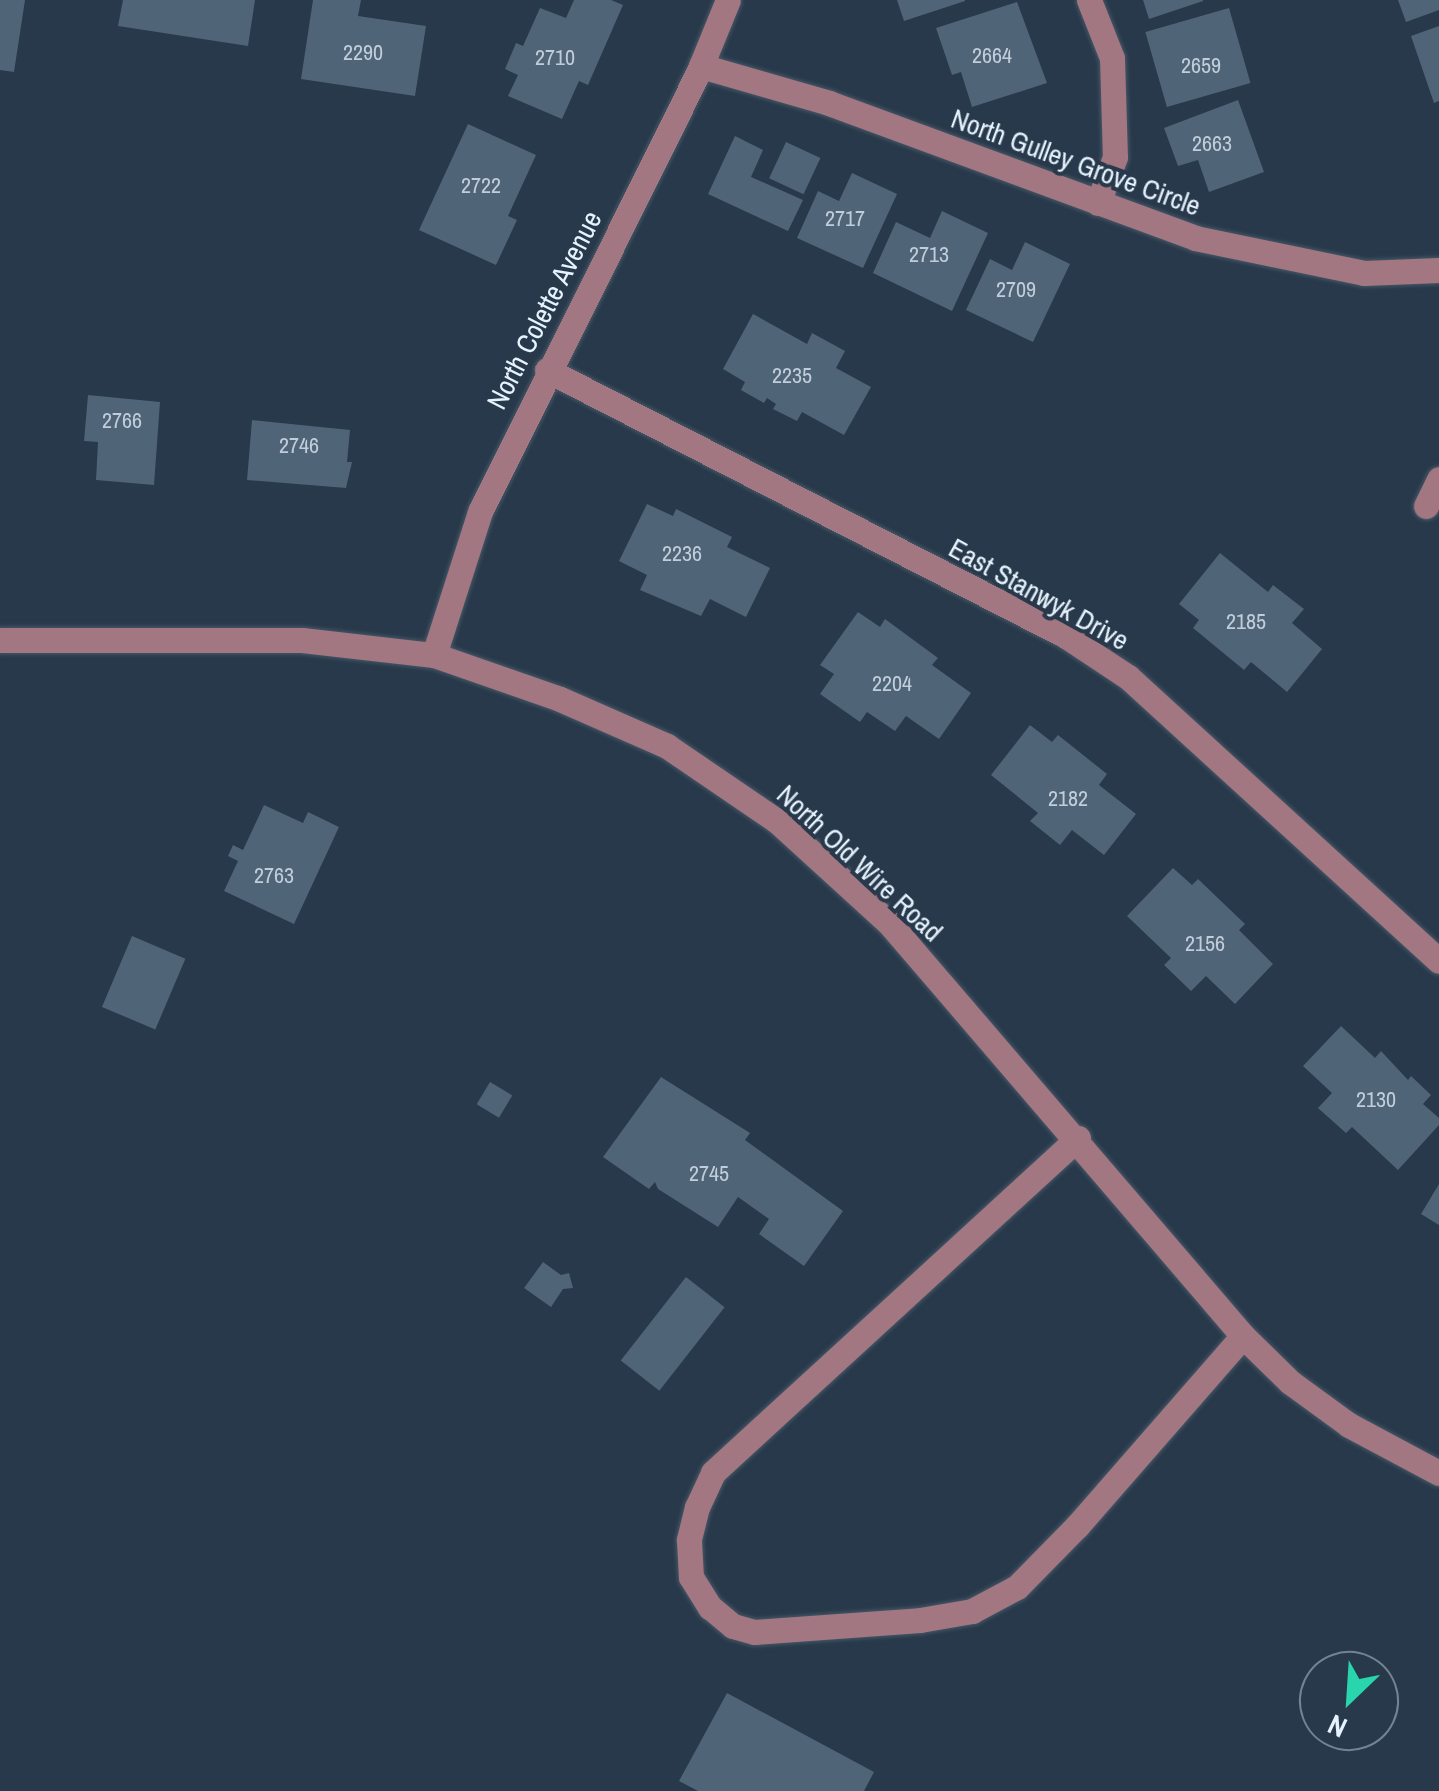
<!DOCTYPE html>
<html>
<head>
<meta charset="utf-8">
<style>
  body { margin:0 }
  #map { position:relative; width:1439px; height:1791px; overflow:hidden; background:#27394a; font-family:"Archivo Narrow",sans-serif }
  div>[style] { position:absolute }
  .building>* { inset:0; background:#506477; transform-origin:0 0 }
  .roads { filter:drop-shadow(0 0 2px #465767) drop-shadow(0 0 2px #465767) }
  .minor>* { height:25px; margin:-12.5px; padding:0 12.5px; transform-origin:12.5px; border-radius:12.5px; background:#a37781 }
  span { translate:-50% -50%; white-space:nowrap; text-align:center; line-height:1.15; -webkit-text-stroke:8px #27394a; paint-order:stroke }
  .number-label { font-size:22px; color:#c0cedc }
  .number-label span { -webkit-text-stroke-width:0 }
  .street-label { font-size:28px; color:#e6f2fd }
  .north { position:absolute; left:1299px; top:1651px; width:100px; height:100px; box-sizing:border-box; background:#27394a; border:2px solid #738392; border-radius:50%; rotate:205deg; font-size:28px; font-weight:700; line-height:40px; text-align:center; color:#e6f2fd }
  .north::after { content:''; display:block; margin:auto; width:35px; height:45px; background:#29d5ad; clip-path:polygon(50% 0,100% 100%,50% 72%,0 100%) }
</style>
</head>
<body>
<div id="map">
  <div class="building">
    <div style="clip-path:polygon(0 0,25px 0,14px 72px,0 70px)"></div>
    <div style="clip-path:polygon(123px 0,255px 0,248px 46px,118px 26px)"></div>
    <div style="clip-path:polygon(313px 0,361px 0,358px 16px,426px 26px,415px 96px,301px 79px)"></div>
    <div style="clip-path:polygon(574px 0,611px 0,623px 5px,588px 85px,579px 81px,562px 119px,508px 96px,518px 75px,505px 69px,516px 43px,523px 46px,540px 8px,566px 18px)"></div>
    <div style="clip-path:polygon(897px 0,965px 0,965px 1px,904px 21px)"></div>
    <div style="clip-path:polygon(1143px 0,1203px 0,1203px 1px,1149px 19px)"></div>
    <div style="clip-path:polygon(1398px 0,1439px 0,1439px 10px,1406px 22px)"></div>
    <div style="clip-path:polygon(1017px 2px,1047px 83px,972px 107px,961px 72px,952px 75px,936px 28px)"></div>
    <div style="left:1229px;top:8px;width:78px;height:87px;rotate:74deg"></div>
    <div style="clip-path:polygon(1439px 26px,1439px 101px,1434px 103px,1411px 36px)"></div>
    <div style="clip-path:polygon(1238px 100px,1264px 172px,1209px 192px,1198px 160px,1178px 166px,1164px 128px)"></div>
    <div style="clip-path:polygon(468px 124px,536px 155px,508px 216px,517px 220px,496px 265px,419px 230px)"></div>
    <div style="clip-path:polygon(735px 136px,763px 150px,751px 177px,803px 200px,788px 231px,708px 194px)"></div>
    <div style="left:786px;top:142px;width:38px;height:40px;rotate:25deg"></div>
    <div style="clip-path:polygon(852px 173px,897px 194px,863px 268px,797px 238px,818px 191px,839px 201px)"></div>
    <div style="clip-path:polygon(942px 211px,988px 233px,952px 311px,873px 273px,896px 222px,930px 238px)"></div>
    <div style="clip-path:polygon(1025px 242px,1070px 264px,1033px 342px,966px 310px,990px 259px,1012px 270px)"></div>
    <div style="clip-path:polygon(753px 314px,807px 344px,812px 333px,845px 351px,836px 368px,871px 387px,844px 435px,802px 412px,797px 421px,773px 409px,776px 404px,767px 398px,764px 403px,741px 390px,745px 382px,723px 369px)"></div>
    <div style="clip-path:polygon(88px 395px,160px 402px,154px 485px,96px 480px,98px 442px,84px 441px)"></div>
    <div style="clip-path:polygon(252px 420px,350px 430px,347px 462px,352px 462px,346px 488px,247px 480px)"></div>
    <div style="clip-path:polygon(647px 504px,673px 516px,676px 509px,732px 537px,727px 547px,770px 568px,746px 617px,710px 599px,701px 616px,640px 590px,647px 575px,619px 561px)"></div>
    <div style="clip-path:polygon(1220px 553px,1268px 592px,1273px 585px,1304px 609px,1292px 623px,1322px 649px,1287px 692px,1251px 662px,1244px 670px,1193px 628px,1199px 620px,1179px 604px)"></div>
    <div style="clip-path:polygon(858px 612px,880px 627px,885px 619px,938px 658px,932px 665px,971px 693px,939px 739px,906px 716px,895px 731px,867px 712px,860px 722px,820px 694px,834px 674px,820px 665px)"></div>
    <div style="clip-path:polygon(1030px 725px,1052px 742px,1058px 735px,1107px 774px,1099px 785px,1136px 814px,1104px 855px,1072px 830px,1060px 845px,1030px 821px,1038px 813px,991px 775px)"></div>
    <div style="clip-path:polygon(264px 805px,303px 823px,308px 812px,339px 827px,294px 924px,224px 891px,238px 861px,228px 856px,233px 845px,243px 850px)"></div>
    <div style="clip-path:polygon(1173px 868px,1192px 885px,1198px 879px,1245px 924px,1239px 930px,1273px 964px,1235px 1004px,1206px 976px,1191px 991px,1164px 965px,1171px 958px,1127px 916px)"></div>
    <div style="left:132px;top:936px;width:58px;height:77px;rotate:23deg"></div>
    <div style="clip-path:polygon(1341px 1026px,1375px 1058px,1381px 1051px,1408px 1080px,1411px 1076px,1431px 1095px,1423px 1104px,1439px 1118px,1439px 1125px,1398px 1170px,1352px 1127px,1346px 1133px,1318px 1108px,1332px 1093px,1303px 1066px)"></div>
    <div style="clip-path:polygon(661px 1077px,750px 1133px,745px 1140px,843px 1211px,804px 1266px,759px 1234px,769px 1219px,738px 1197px,718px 1227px,658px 1189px,655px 1182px,649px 1189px,603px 1157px)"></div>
    <div style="left:490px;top:1082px;width:26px;height:26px;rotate:31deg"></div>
    <div style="clip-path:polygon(1439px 1184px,1439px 1225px,1421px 1214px)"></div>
    <div style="clip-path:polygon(543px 1262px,561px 1275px,569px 1273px,573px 1288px,563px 1289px,551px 1307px,524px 1288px)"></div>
    <div style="left:686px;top:1277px;width:49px;height:106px;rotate:38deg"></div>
    <div style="clip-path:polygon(727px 1693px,874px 1772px,864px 1791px,698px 1791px,679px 1781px)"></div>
  </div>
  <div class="roads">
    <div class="minor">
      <div style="left:1089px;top:0;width:62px;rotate:68.4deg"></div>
      <div style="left:1112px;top:58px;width:99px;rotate:88.3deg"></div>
      <div style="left:1115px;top:157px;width:49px;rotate:110.3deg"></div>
      <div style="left:701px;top:66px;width:133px;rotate:16.1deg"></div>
      <div style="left:829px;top:103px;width:390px;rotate:20.2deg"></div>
      <div style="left:1195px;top:238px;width:173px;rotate:11.7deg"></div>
      <div style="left:1364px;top:273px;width:75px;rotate:-2.3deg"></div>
      <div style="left:547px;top:370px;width:583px;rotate:27.14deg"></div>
      <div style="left:1066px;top:636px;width:74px;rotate:33.5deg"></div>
      <div style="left:1128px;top:677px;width:421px;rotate:42.4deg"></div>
      <div style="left:1426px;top:506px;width:30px;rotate:-64deg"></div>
      <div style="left:0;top:640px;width:302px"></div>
      <div style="left:302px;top:640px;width:133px;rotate:6.5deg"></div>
      <div style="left:434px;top:655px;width:133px;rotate:19.2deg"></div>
      <div style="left:560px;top:699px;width:117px;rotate:23.7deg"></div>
      <div style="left:667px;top:746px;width:133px;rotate:34.3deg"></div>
      <div style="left:777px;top:821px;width:153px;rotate:42.3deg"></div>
      <div style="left:890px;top:924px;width:543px;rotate:49.41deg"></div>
      <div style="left:1243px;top:1336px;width:66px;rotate:44.4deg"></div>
      <div style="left:1290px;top:1382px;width:73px;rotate:36.1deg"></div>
      <div style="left:1349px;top:1425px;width:102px;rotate:28.1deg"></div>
      <div style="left:434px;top:655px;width:150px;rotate:-72.2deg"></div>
      <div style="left:480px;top:512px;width:498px;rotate:-63.6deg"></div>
      <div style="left:701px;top:66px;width:71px;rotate:-67.8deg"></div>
      <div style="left:1078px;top:1138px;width:495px;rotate:137.5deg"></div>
      <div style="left:713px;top:1473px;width:38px;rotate:115deg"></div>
      <div style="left:697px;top:1507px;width:34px;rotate:104deg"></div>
      <div style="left:689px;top:1540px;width:37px;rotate:87deg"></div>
      <div style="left:691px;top:1577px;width:36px;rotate:58deg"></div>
      <div style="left:710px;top:1607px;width:30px;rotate:40deg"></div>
      <div style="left:733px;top:1626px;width:22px;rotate:16deg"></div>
      <div style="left:754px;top:1632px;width:166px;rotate:-4.1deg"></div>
      <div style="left:920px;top:1620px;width:53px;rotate:-9.8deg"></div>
      <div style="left:972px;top:1611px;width:51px;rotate:-28.1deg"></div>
      <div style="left:1017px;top:1587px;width:86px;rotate:-45.5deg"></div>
      <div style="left:1077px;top:1526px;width:252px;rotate:-48.9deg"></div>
    </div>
  </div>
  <div class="number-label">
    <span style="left:363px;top:53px">2290</span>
    <span style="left:992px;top:56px">2664</span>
    <span style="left:555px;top:58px">2710</span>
    <span style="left:1201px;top:66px">2659</span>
    <span style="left:1212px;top:144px">2663</span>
    <span style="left:481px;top:186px">2722</span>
    <span style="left:845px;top:219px">2717</span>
    <span style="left:929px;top:255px">2713</span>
    <span style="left:1016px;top:290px">2709</span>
    <span style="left:792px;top:376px">2235</span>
    <span style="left:122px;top:421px">2766</span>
    <span style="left:299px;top:446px">2746</span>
    <span style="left:682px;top:554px">2236</span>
    <span style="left:1246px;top:622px">2185</span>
    <span style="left:892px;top:684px">2204</span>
    <span style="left:1068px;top:799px">2182</span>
    <span style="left:274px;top:876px">2763</span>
    <span style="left:1205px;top:944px">2156</span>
    <span style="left:1376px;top:1100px">2130</span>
    <span style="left:709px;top:1174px">2745</span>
  </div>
  <div class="street-label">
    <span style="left:1076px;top:162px;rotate:20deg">North Gulley Grove Circle</span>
    <span style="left:544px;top:310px;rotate:-63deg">North Colette Avenue</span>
    <span style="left:1039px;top:594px;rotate:29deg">East Stanwyk Drive</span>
    <span style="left:860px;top:863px;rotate:43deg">North Old Wire Road</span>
  </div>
  <div class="north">N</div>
</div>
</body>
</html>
